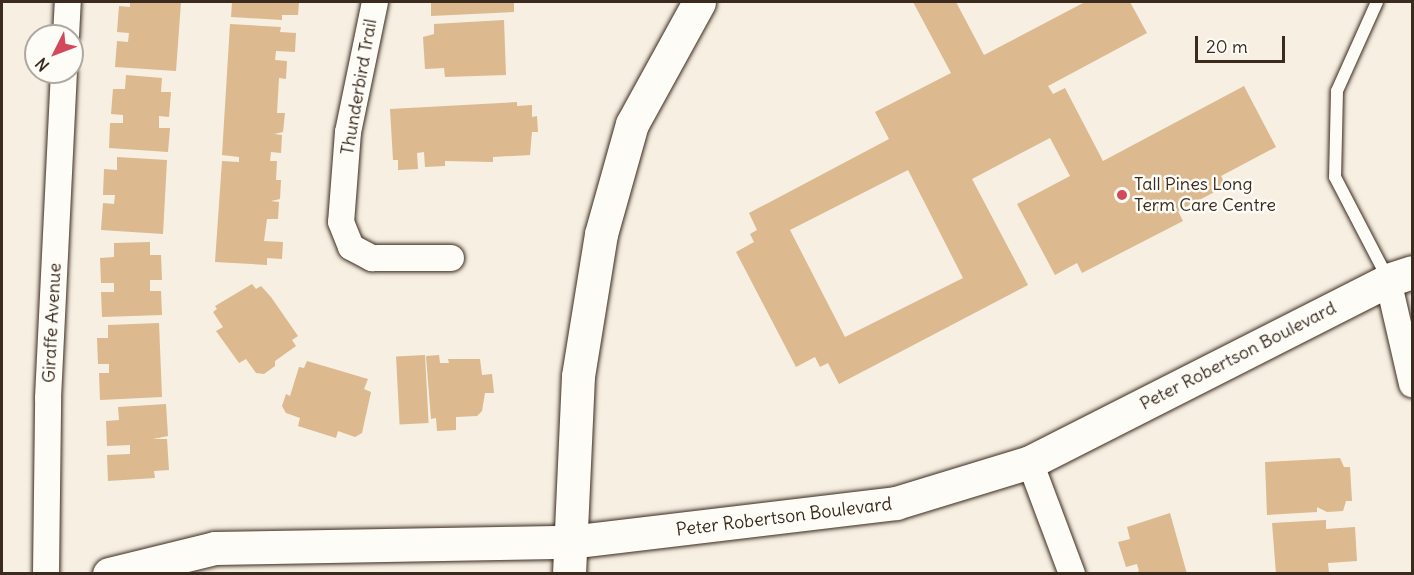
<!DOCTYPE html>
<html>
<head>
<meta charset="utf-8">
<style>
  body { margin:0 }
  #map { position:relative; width:1414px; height:575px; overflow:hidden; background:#f6efe2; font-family:Delius,sans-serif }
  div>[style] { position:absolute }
  .building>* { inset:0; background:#dcb98e; transform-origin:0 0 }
  .roads { filter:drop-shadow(0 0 2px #3b2a1e) drop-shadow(0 0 2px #3b2a1e) }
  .lane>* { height:12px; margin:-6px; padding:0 6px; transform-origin:6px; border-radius:6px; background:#fdfcf7 }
  .street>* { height:26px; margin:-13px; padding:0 13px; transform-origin:13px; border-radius:13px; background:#fdfcf7 }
  .secondary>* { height:33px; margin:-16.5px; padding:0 16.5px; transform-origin:16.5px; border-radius:16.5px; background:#fdfcf7 }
  .dots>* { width:16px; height:16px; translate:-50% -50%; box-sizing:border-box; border:3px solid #fdfcf7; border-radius:50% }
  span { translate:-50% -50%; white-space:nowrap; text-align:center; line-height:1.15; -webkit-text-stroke:5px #fdfcf7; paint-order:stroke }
  .street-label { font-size:18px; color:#3b2a1e }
  .poi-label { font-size:18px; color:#3b2a1e }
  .left { translate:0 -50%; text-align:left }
  .frame { position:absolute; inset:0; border:3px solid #3b2a1e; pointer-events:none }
  .north { position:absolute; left:24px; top:24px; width:60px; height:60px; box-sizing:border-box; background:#fdfcf7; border:2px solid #afa8a0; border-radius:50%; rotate:228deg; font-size:16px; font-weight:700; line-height:24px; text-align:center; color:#3b2a1e }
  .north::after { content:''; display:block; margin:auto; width:21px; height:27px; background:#d1495b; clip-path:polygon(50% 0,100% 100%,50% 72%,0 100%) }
  .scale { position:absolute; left:1195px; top:36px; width:90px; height:27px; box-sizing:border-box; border:3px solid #3b2a1e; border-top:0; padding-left:8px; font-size:18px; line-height:21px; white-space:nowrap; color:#3b2a1e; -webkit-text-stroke:4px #fdfcf7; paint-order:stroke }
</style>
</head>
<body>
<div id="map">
  <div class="building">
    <div style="clip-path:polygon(130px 2px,181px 2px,176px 71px,115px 67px,117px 41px,128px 42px,129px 33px,117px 32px,119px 6px,130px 7px)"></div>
    <div style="clip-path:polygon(232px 2px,299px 2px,298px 15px,282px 15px,282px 20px,231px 17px)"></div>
    <div style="clip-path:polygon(431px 2px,514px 2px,514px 12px,431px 16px)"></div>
    <div style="clip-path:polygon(evenodd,913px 2px,956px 2px,984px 55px,1085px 2px,1130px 2px,1147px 33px,1048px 86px,1053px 94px,1065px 88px,1103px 161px,1244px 86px,1276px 147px,1221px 176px,1226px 186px,1178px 211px,1183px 221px,1082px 273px,1077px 263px,1055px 275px,1017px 204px,1070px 176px,1050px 138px,972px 179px,1028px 285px,839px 384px,828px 363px,820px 367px,815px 357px,796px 367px,736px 252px,754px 242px,750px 234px,757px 230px,749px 213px,889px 139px,875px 112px,951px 73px,913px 2px,908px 170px,963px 278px,845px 337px,790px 230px,908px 170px)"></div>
    <div style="clip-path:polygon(504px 20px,506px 75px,445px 77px,444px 68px,425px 69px,423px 37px,434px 34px,434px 24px)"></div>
    <div style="clip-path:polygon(230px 24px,281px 27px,280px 32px,296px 33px,295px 52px,276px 51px,275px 60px,287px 61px,286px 79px,279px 78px,277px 113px,285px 113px,283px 132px,274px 134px,282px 135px,281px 153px,271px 152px,270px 161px,277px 161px,276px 180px,281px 180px,280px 199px,271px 201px,279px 202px,278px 219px,267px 219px,264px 241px,283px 242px,282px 259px,267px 258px,267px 265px,215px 262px,222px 161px,239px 162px,239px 157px,222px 155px)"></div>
    <div style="clip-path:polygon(126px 75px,162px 78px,161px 92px,171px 92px,169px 117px,159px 116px,159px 128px,170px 128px,168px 152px,109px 148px,110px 123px,123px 123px,123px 115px,111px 114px,113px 89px,125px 89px)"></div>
    <div style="clip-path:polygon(517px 102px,517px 106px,532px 105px,532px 117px,537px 116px,538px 132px,532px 132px,530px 155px,493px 157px,493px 162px,445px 161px,445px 166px,425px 167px,424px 152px,417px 153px,418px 169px,398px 170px,398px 160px,393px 160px,390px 109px)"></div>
    <div style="clip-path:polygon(117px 157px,167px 160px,163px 234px,101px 230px,103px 203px,114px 204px,115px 195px,103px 195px,104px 169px,117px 170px)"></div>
    <div style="clip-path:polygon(150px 242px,150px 255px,161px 255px,162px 280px,150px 280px,150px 291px,161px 291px,162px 315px,102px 317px,101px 292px,114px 292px,114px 283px,101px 283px,100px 258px,114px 257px,114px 243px)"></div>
    <div style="clip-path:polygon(252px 284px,256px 289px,261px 286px,271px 297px,298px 336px,292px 340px,296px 346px,275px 361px,275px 366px,264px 374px,256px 373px,246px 359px,239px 363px,216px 331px,223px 327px,213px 312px,217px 309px,215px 306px)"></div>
    <div style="clip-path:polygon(159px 323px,162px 397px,100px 400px,99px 373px,109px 373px,109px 364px,98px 364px,97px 338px,108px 338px,108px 325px)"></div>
    <div style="left:425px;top:355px;width:68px;height:29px;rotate:87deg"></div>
    <div style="clip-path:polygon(439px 355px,440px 363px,449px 363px,448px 359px,480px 359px,482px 375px,492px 374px,494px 393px,485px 393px,482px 411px,477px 416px,456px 417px,456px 430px,437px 431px,436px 418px,431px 419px,426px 356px)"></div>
    <div style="clip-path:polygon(307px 361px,368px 379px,364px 389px,371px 392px,362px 433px,355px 437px,338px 431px,336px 438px,298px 426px,300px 418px,286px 413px,282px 406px,286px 394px,290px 396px,299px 367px,304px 368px)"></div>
    <div style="clip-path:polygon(166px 404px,168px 436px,153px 439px,167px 439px,169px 470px,154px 471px,155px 478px,108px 481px,107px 455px,130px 454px,130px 445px,107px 446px,106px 421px,119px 420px,118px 407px)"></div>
    <div style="clip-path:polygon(1340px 458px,1344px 467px,1350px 467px,1352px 501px,1346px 501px,1343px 511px,1327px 512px,1317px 507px,1317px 512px,1267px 515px,1265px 462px)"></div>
    <div style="clip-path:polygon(1170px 513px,1187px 574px,1134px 574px,1139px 571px,1137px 564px,1126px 567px,1118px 542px,1130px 539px,1127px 527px)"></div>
    <div style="clip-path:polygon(1326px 520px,1326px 529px,1355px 527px,1357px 561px,1328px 563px,1329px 573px,1276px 574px,1272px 523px)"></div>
  </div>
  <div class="roads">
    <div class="lane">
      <div style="left:1377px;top:2px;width:98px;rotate:114.2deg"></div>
      <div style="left:1337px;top:91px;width:86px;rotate:91.3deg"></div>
      <div style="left:1335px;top:177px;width:115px;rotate:62.5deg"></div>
    </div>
    <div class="street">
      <div style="left:375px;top:2px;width:133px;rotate:101.7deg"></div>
      <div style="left:348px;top:132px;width:90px;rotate:94.4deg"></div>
      <div style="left:341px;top:222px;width:27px;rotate:68deg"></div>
      <div style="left:351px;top:247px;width:24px;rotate:28deg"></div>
      <div style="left:372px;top:258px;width:79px"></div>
      <div style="left:66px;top:36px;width:34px;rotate:-87deg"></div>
      <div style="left:1388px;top:280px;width:107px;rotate:77deg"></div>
      <div style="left:1030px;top:462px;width:120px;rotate:69.4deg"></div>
      <div style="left:46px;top:574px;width:176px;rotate:-89.3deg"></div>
      <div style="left:48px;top:398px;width:326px;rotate:-87.2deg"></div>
    </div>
    <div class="secondary">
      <div style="left:109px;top:574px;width:109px;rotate:-13.8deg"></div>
      <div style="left:215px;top:548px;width:355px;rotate:-1deg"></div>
      <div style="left:570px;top:542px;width:328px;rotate:-6.8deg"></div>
      <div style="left:896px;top:503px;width:140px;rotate:-17deg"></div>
      <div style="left:1030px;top:462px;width:402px;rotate:-26.9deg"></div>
      <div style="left:1388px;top:280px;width:25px;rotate:-18deg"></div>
      <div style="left:569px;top:574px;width:198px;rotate:-87.4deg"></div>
      <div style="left:578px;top:376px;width:144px;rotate:-80.8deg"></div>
      <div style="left:601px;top:234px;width:114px;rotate:-74.3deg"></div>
      <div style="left:632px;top:124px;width:139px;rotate:-61.2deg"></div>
    </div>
  </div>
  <div class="dots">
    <div style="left:1122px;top:195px;background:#d1495b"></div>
  </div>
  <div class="street-label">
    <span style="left:359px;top:87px;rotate:-80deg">Thunderbird Trail</span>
    <span style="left:52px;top:323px;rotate:-87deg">Giraffe Avenue</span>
    <span style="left:1238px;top:356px;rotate:-27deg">Peter Robertson Boulevard</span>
    <span style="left:784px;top:517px;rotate:-7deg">Peter Robertson Boulevard</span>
  </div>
  <div class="poi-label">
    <span class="left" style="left:1134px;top:195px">Tall Pines Long<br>Term Care Centre</span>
  </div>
  <div class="frame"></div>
  <div class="north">N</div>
  <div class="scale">20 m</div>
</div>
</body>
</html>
